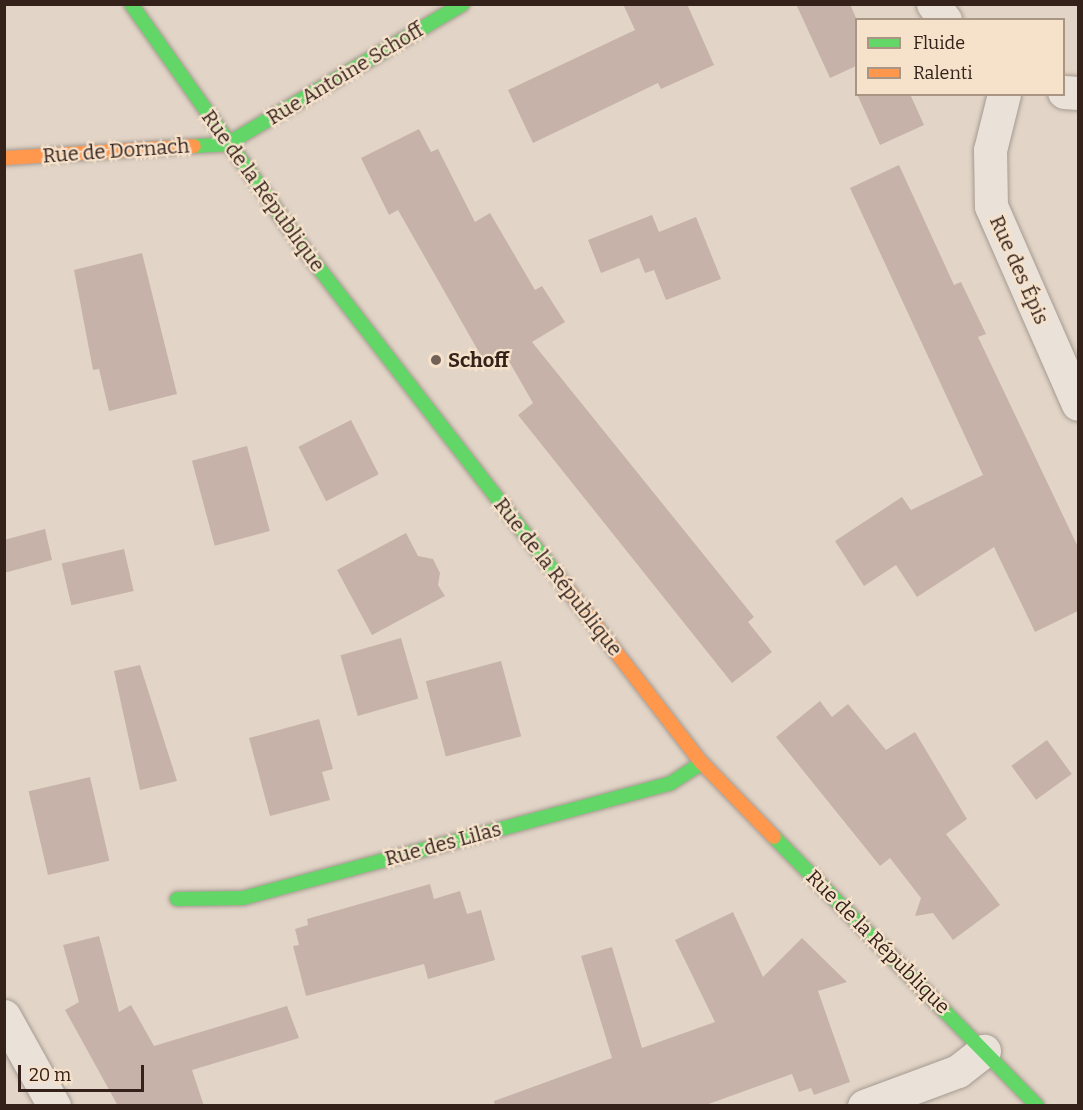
<!DOCTYPE html>
<html>
<head>
<meta charset="utf-8">
<style>
  body { margin:0 }
  #map { position:relative; width:1083px; height:1110px; overflow:hidden; background:#e2d5c7; font-family:Bitter,serif }
  div>[style] { position:absolute }
  .building>* { inset:0; background:#c6b2a8; transform-origin:0 0 }
  .roads { filter:drop-shadow(0 0 2px #a69a91) drop-shadow(0 0 2px #a69a91) }
  .street>* { height:33px; margin:-16.5px; padding:0 16.5px; transform-origin:16.5px; border-radius:16.5px; background:#eae2d9 }
  .fast>* { height:14px; margin:-7px; padding:0 7px; transform-origin:7px; border-radius:7px; background:#63d668 }
  .slow>* { height:14px; margin:-7px; padding:0 7px; transform-origin:7px; border-radius:7px; background:#ff974d }
  .dots>* { width:16px; height:16px; translate:-50% -50%; box-sizing:border-box; border:3px solid #f6e1cb; border-radius:50% }
  span { translate:-50% -50%; white-space:nowrap; text-align:center; line-height:1.15; -webkit-text-stroke:4.5px #f6e1cb; paint-order:stroke }
  .street-label { font-size:20px; color:#34221a }
  .poi-label { font-size:20px; color:#34221a; font-weight:700 }
  .left { translate:0 -50%; text-align:left }
  .frame { position:absolute; inset:0; border:6px solid #34221a; pointer-events:none }
  .legend { position:absolute; left:855px; top:18px; width:210px; height:78px; box-sizing:border-box; background:#f6e1cb; border:2px solid #a89584; margin:0; padding:8px 10px; list-style:none; font-size:18px; color:#34221a }
  .legend li { display:flex; align-items:center; gap:12px; height:30px }
  .legend b { width:30px; border:2px solid #a89584 }
  .scale { position:absolute; left:18px; top:1065px; width:126px; height:27px; box-sizing:border-box; border:3px solid #34221a; border-top:0; padding-left:8px; font-size:18px; line-height:21px; white-space:nowrap; color:#34221a; -webkit-text-stroke:4px #f6e1cb; paint-order:stroke }
</style>
</head>
<body>
<div id="map">
  <div class="building">
    <div style="clip-path:polygon(623px 4px,687px 4px,714px 65px,661px 89px,658px 83px,533px 143px,508px 90px,635px 30px)"></div>
    <div style="clip-path:polygon(796px 4px,850px 4px,856px 18px,856px 66px,830px 78px)"></div>
    <div style="clip-path:polygon(857px 94px,910px 94px,924px 125px,880px 145px)"></div>
    <div style="clip-path:polygon(419px 129px,431px 152px,438px 149px,475px 222px,490px 213px,535px 290px,542px 286px,565px 322px,532px 342px,754px 617px,748px 622px,772px 652px,732px 683px,518px 415px,533px 403px,502px 349px,484px 361px,398px 210px,389px 215px,361px 158px)"></div>
    <div style="clip-path:polygon(899px 165px,954px 285px,961px 282px,986px 334px,978px 337px,1078px 547px,1078px 611px,1035px 632px,994px 547px,917px 597px,896px 565px,864px 586px,835px 541px,902px 497px,911px 510px,983px 475px,850px 188px)"></div>
    <div style="clip-path:polygon(652px 215px,659px 232px,696px 217px,721px 279px,666px 300px,654px 270px,645px 273px,639px 258px,601px 273px,588px 240px)"></div>
    <div style="clip-path:polygon(142px 253px,177px 394px,109px 411px,99px 369px,93px 370px,74px 270px)"></div>
    <div style="left:351px;top:420px;width:61px;height:59px;rotate:63deg"></div>
    <div style="left:247px;top:446px;width:88px;height:57px;rotate:75deg"></div>
    <div style="clip-path:polygon(45px 529px,52px 560px,4px 573px,4px 540px)"></div>
    <div style="clip-path:polygon(406px 533px,418px 556px,433px 559px,440px 573px,438px 585px,445px 596px,372px 635px,337px 570px)"></div>
    <div style="left:124px;top:549px;width:43px;height:64px;rotate:77deg"></div>
    <div style="left:401px;top:638px;width:63px;height:63px;rotate:74deg"></div>
    <div style="left:501px;top:661px;width:78px;height:78px;rotate:75deg"></div>
    <div style="clip-path:polygon(140px 665px,177px 781px,140px 790px,114px 671px)"></div>
    <div style="clip-path:polygon(820px 701px,832px 717px,848px 704px,886px 750px,915px 732px,967px 819px,946px 834px,1000px 905px,953px 940px,933px 913px,915px 916px,921px 898px,890px 858px,880px 866px,776px 737px)"></div>
    <div style="clip-path:polygon(319px 719px,333px 769px,322px 772px,330px 800px,270px 816px,249px 738px)"></div>
    <div style="left:1047px;top:740px;width:42px;height:44px;rotate:54deg"></div>
    <div style="left:90px;top:777px;width:86px;height:63px;rotate:77deg"></div>
    <div style="clip-path:polygon(430px 884px,434px 899px,460px 891px,467px 914px,481px 910px,495px 960px,428px 979px,424px 964px,306px 996px,293px 946px,299px 945px,295px 929px,308px 925px,307px 919px)"></div>
    <div style="clip-path:polygon(733px 912px,763px 977px,802px 938px,847px 982px,818px 991px,850px 1082px,814px 1095px,811px 1088px,799px 1092px,792px 1074px,703px 1106px,495px 1106px,494px 1101px,612px 1058px,581px 956px,612px 947px,642px 1048px,715px 1022px,675px 940px)"></div>
    <div style="clip-path:polygon(99px 936px,119px 1012px,131px 1005px,154px 1046px,287px 1006px,299px 1038px,192px 1070px,204px 1106px,118px 1106px,65px 1010px,79px 1002px,63px 945px)"></div>
  </div>
  <div class="roads">
    <div class="street">
      <div style="left:933px;top:4px;width:20px;rotate:53deg"></div>
      <div style="left:1064px;top:92px;width:14px;rotate:4deg"></div>
      <div style="left:1004px;top:94px;width:58px;rotate:104deg"></div>
      <div style="left:990px;top:150px;width:56px;rotate:89deg"></div>
      <div style="left:991px;top:206px;width:216px;rotate:66.3deg"></div>
      <div style="left:4px;top:1016px;width:103px;rotate:60.9deg"></div>
      <div style="left:864px;top:1106px;width:100px;rotate:-20.4deg"></div>
      <div style="left:958px;top:1071px;width:33px;rotate:-38deg"></div>
    </div>
    <div class="fast">
      <div style="left:131px;top:4px;width:300px;rotate:54.8deg"></div>
      <div style="left:304px;top:249px;width:415px;rotate:52.2deg"></div>
      <div style="left:194px;top:146px;width:33px;rotate:-3deg"></div>
      <div style="left:227px;top:144px;width:274px;rotate:-30.7deg"></div>
      <div style="left:774px;top:837px;width:376px;rotate:45.6deg"></div>
      <div style="left:177px;top:899px;width:66px;rotate:-0.9deg"></div>
      <div style="left:243px;top:898px;width:443px;rotate:-15deg"></div>
      <div style="left:671px;top:783px;width:37px;rotate:-33deg"></div>
    </div>
    <div class="slow">
      <div style="left:4px;top:158px;width:190px;rotate:-3.6deg"></div>
      <div style="left:558px;top:577px;width:235px;rotate:52.3deg"></div>
      <div style="left:702px;top:763px;width:103px;rotate:45.8deg"></div>
    </div>
  </div>
  <div class="dots">
    <div style="left:436px;top:360px;background:#716157"></div>
  </div>
  <div class="street-label">
    <span style="left:345px;top:74px;rotate:-31deg">Rue Antoine Schoff</span>
    <span style="left:116px;top:151px;rotate:-4deg">Rue de Dornach</span>
    <span style="left:263px;top:191px;rotate:54deg">Rue de la République</span>
    <span style="left:1019px;top:270px;rotate:66deg">Rue des Épis</span>
    <span style="left:558px;top:577px;rotate:52deg">Rue de la République</span>
    <span style="left:443px;top:844px;rotate:-15deg">Rue des Lilas</span>
    <span style="left:878px;top:942px;rotate:45deg">Rue de la République</span>
  </div>
  <div class="poi-label">
    <span class="left" style="left:448px;top:360px">Schoff</span>
  </div>
  <div class="frame"></div>
  <ul class="legend">
  <li><b style="height:8px;background:#63d668"></b>Fluide</li>
  <li><b style="height:8px;background:#ff974d"></b>Ralenti</li>
  </ul>
  <div class="scale">20 m</div>
</div>
</body>
</html>
